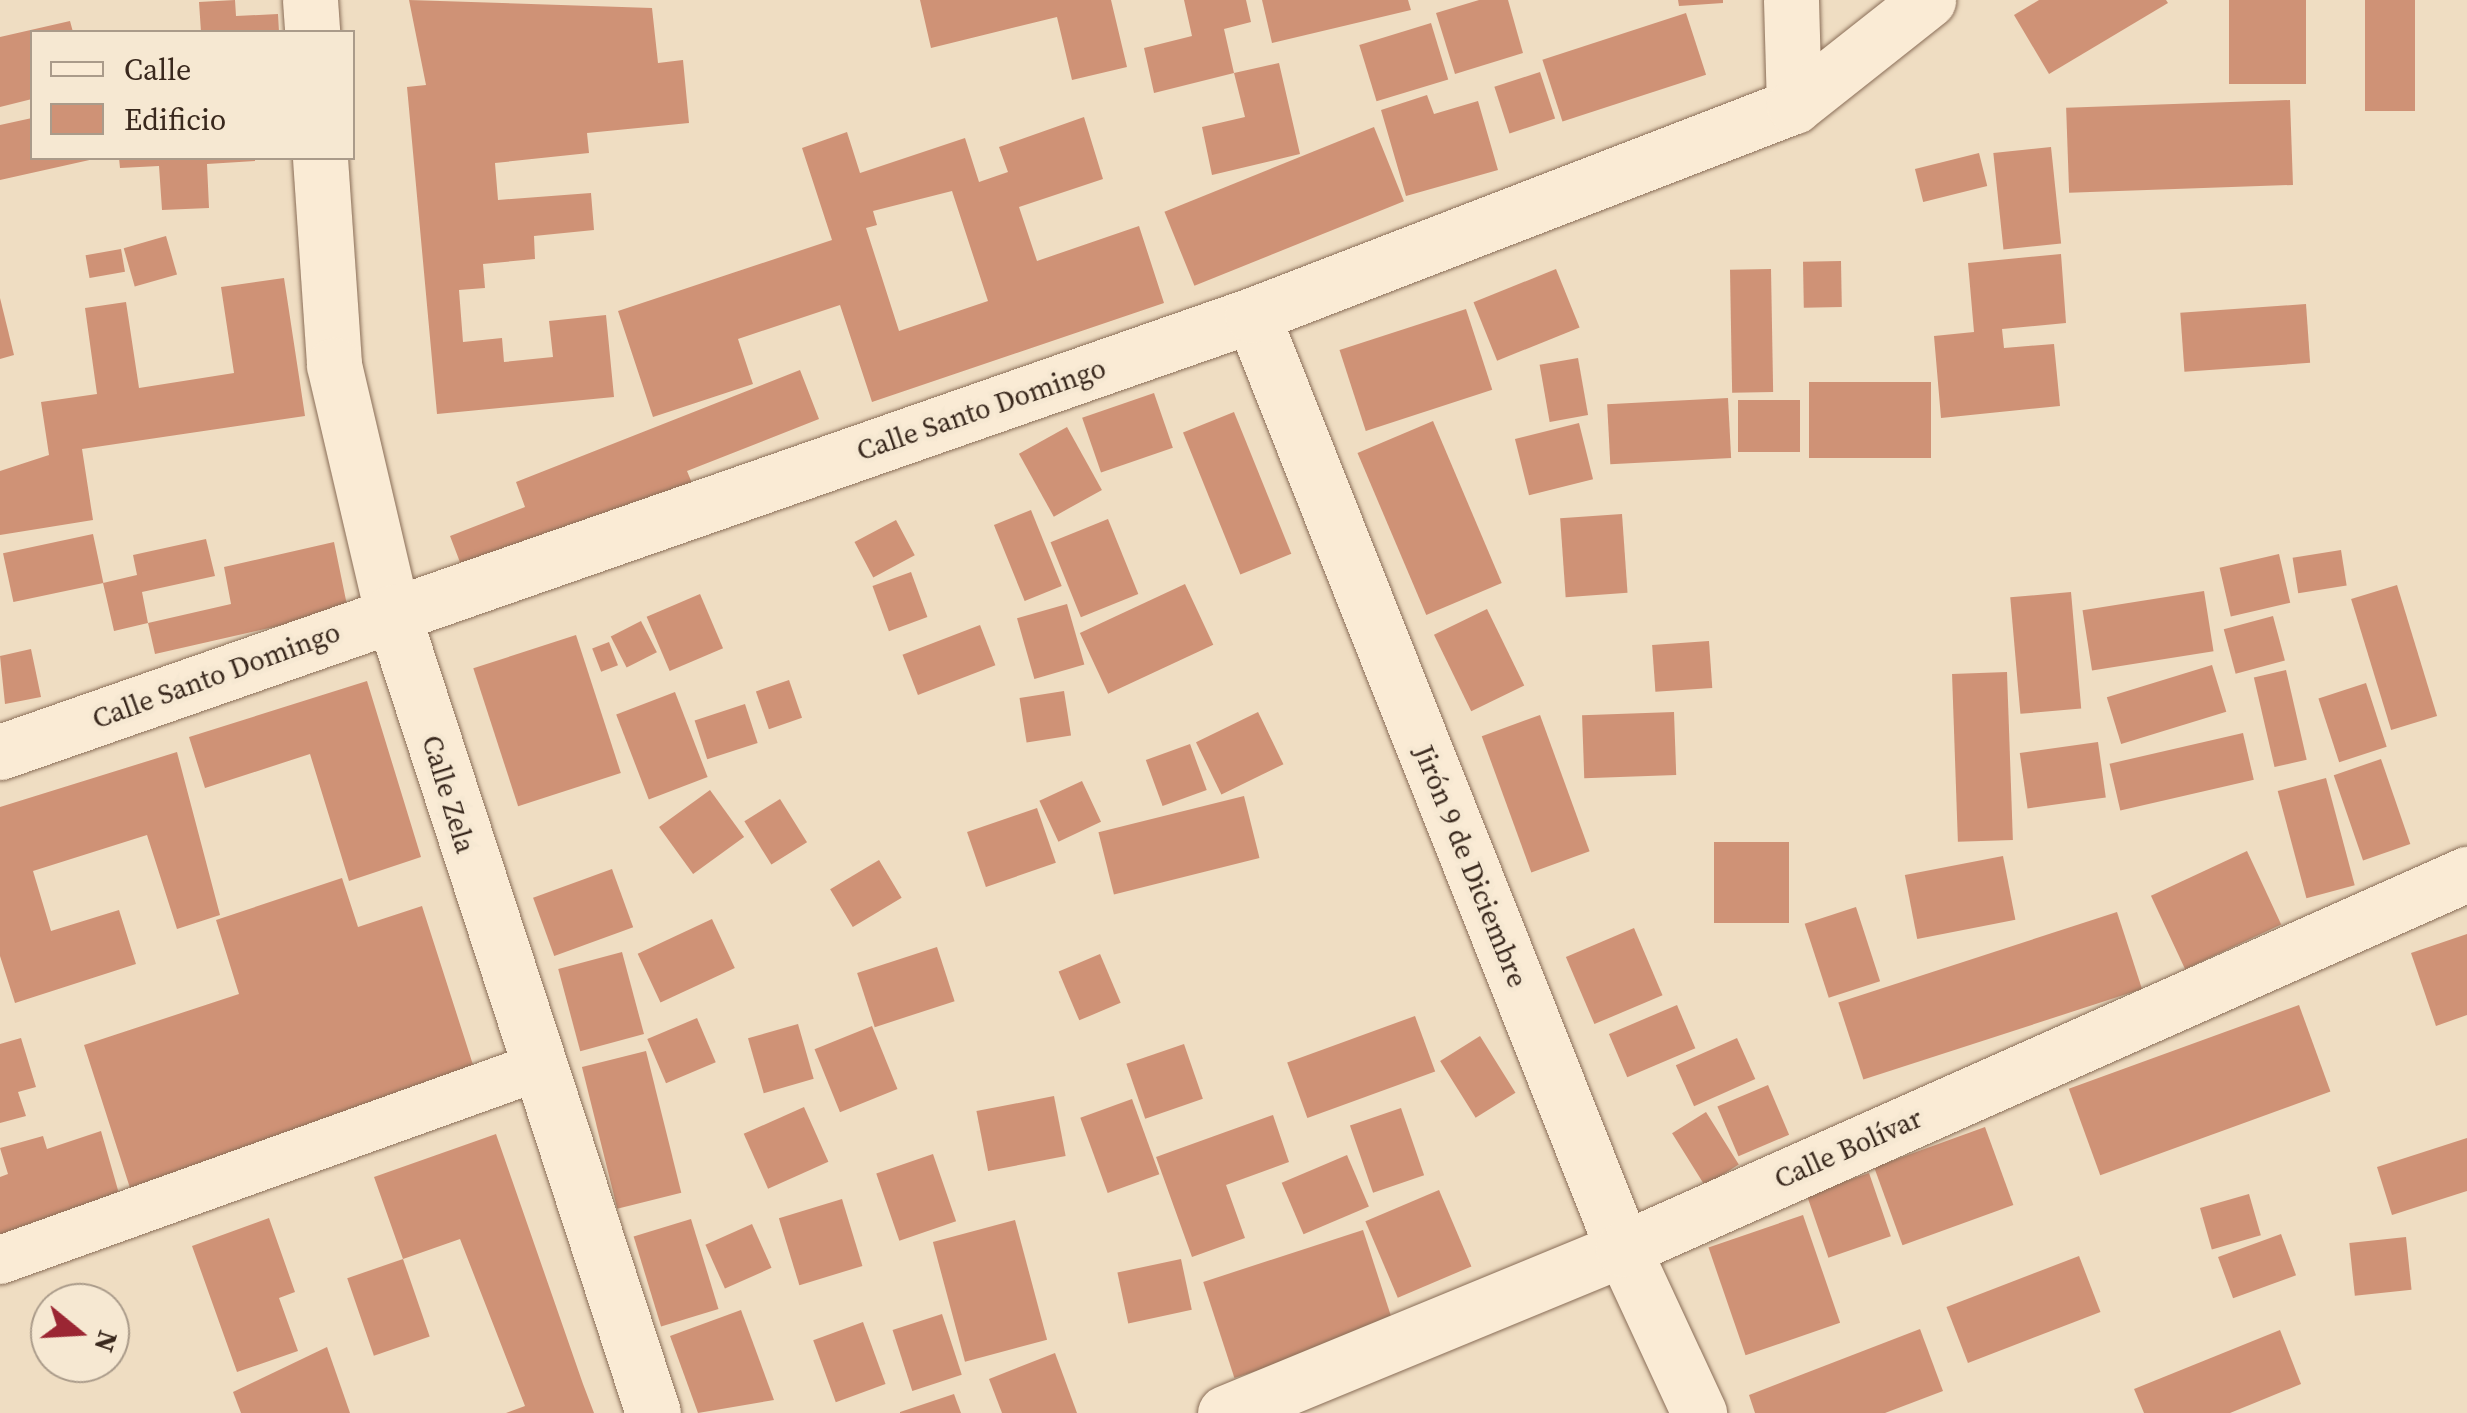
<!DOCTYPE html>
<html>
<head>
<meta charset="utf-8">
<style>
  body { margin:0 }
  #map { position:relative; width:2467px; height:1413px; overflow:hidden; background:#efddc2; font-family:"Source Serif 4",serif }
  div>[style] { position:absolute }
  .building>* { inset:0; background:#cf9276; transform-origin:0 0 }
  .roads { filter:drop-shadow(0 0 2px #8a6e58) drop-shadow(0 0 2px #8a6e58) }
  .service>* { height:48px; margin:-24px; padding:0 24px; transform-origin:24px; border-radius:24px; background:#faebd5 }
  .minor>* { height:55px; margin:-27.5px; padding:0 27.5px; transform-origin:27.5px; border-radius:27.5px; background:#faebd5 }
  span { translate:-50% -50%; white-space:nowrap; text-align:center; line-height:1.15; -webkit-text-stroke:9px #f6e8d2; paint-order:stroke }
  .street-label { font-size:28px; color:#39281d }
  .legend { position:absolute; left:30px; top:30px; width:325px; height:130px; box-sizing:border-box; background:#f6e8d2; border:2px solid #aa9b8a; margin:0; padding:12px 18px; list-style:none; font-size:30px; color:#39281d }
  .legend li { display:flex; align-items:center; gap:20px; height:50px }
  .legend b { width:50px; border:2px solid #aa9b8a }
  .north { position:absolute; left:30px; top:1283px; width:100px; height:100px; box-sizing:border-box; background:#f6e8d2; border:2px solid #aa9b8a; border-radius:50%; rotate:108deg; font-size:28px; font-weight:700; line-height:40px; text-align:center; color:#39281d }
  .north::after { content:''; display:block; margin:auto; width:35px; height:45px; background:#9b2633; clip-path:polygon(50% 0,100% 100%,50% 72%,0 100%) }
</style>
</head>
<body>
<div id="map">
  <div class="building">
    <div style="clip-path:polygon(235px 0,236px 16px,278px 14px,279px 32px,201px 32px,199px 2px)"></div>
    <div style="clip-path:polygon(409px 0,652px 8px,658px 63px,683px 60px,689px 123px,587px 133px,589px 153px,495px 163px,498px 200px,591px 193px,594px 230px,534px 236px,535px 259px,483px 264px,485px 288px,459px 290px,463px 342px,502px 338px,504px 362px,553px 357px,549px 321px,606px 315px,614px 397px,437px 414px,407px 87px,426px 85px)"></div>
    <div style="clip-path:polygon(920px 0,1111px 0,1127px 67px,1072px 80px,1057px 17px,931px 48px)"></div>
    <div style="clip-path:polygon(1184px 0,1246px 0,1251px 22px,1224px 29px,1234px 73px,1154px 93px,1144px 48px,1192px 36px)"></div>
    <div style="clip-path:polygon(1262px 0,1408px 0,1411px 10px,1272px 43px)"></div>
    <div style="clip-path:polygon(1479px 0,1508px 0,1523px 53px,1455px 74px,1436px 13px)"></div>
    <div style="clip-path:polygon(1678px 0,1723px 0,1723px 3px,1679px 6px)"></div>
    <div style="clip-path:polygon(2039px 0,2166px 0,2168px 3px,2049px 74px,2014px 15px)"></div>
    <div style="left:2229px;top:0;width:77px;height:84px"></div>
    <div style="left:2365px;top:0;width:50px;height:111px"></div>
    <div style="left:1686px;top:13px;width:65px;height:151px;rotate:72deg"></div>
    <div style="clip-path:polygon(70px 21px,73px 32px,32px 32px,32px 99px,0 107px,0 37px)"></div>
    <div style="left:1431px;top:23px;width:59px;height:75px;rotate:73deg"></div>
    <div style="clip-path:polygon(1279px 63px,1300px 154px,1212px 175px,1202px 127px,1245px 117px,1234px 73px)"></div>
    <div style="left:1540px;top:72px;width:49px;height:48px;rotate:72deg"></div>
    <div style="clip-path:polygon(1427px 95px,1434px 114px,1478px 101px,1498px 170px,1406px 196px,1381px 110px)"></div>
    <div style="left:2290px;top:100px;width:85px;height:224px;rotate:88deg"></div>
    <div style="clip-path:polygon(evenodd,1084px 117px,1103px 179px,1019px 207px,1037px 261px,1139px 226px,1164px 303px,872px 402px,840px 305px,738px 339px,753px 384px,653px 417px,618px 311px,832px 240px,802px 148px,847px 132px,860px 173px,965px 138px,979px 182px,1008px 172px,999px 147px,1084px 117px,952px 191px,988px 301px,899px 331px,866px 228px,877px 225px,873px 211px,952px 191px)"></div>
    <div style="clip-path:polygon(32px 118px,32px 158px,94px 159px,0 180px,0 125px)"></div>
    <div style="left:1374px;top:127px;width:80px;height:226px;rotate:68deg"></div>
    <div style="left:2051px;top:147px;width:97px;height:58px;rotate:84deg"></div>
    <div style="left:1979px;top:153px;width:34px;height:66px;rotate:76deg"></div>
    <div style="clip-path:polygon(119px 158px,255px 158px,255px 161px,207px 164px,209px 208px,162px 210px,159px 166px,120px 168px)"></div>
    <div style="left:166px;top:236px;width:40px;height:44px;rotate:74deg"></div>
    <div style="left:121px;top:249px;width:23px;height:36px;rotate:80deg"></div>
    <div style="clip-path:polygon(2061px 254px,2066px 323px,2002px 329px,2004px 348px,2054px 344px,2060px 406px,1941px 418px,1934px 336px,1974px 332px,1968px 263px)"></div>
    <div style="left:1841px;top:261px;width:46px;height:38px;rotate:89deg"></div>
    <div style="left:1556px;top:269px;width:63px;height:89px;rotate:68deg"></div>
    <div style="left:1771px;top:269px;width:123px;height:41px;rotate:89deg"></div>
    <div style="clip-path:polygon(284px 278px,305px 416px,82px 449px,93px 520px,0 535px,0 471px,49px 455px,41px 402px,97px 394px,85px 308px,126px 302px,139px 388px,234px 373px,221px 287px)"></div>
    <div style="clip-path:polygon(0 298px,14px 355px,0 359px)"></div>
    <div style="left:2306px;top:304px;width:59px;height:126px;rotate:86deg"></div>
    <div style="left:1466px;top:309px;width:85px;height:133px;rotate:72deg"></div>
    <div style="left:1578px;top:358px;width:58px;height:39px;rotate:80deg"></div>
    <div style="clip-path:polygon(800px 370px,819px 419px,687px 471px,694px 488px,466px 578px,450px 536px,525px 507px,516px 482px)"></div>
    <div style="left:1931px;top:382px;width:76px;height:122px;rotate:90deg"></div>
    <div style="left:1154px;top:393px;width:58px;height:76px;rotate:71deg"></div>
    <div style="left:1728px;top:398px;width:60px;height:121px;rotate:87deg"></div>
    <div style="left:1738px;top:400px;width:62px;height:52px"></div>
    <div style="left:1234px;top:412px;width:153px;height:55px;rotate:68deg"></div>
    <div style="left:1433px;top:421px;width:176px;height:82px;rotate:67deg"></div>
    <div style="left:1579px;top:423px;width:58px;height:66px;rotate:76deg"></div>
    <div style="left:1067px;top:427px;width:72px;height:55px;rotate:61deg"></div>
    <div style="left:1031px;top:510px;width:82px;height:40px;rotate:68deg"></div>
    <div style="left:1622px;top:514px;width:79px;height:62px;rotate:86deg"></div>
    <div style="left:1108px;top:519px;width:81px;height:62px;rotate:68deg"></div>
    <div style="left:896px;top:520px;width:40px;height:47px;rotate:62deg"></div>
    <div style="left:93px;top:534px;width:50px;height:92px;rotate:78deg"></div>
    <div style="clip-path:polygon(206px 539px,215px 576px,142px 592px,148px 623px,114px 631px,103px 583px,137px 575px,133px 555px)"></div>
    <div style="clip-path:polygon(334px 542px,348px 610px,155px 654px,148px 623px,231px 604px,224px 567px)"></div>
    <div style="left:2341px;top:550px;width:36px;height:49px;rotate:81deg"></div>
    <div style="left:2279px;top:554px;width:50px;height:61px;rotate:77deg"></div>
    <div style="left:911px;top:572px;width:48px;height:41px;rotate:70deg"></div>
    <div style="left:1185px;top:584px;width:67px;height:116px;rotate:65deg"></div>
    <div style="left:2397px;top:585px;width:137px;height:48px;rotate:73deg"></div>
    <div style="left:2204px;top:591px;width:61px;height:123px;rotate:81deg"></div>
    <div style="left:2071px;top:592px;width:117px;height:61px;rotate:85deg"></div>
    <div style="left:700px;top:594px;width:59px;height:58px;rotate:67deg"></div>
    <div style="left:1067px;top:604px;width:63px;height:52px;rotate:74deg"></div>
    <div style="left:1487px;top:609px;width:85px;height:59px;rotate:64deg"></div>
    <div style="left:2273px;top:616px;width:46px;height:51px;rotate:75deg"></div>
    <div style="left:641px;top:621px;width:35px;height:34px;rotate:63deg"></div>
    <div style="left:980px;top:625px;width:43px;height:83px;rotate:69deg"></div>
    <div style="left:576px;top:635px;width:145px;height:108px;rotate:72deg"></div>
    <div style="left:1709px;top:641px;width:47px;height:57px;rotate:86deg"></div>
    <div style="left:609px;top:642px;width:25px;height:18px;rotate:69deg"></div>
    <div style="clip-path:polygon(31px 649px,41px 697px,5px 704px,0 656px)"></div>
    <div style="left:2212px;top:665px;width:49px;height:110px;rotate:73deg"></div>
    <div style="left:2286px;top:670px;width:92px;height:33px;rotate:77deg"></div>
    <div style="left:2007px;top:672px;width:168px;height:55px;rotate:88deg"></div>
    <div style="left:789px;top:680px;width:40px;height:35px;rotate:71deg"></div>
    <div style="clip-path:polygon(367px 681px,421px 857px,349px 881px,310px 754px,205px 788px,189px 737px)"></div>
    <div style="left:2366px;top:683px;width:67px;height:50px;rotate:72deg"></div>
    <div style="left:1064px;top:691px;width:45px;height:45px;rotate:81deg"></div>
    <div style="left:675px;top:692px;width:91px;height:63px;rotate:69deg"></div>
    <div style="left:745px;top:704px;width:41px;height:53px;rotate:72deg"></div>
    <div style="left:1258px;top:712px;width:58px;height:69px;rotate:64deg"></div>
    <div style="left:1674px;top:712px;width:63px;height:92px;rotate:88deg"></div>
    <div style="left:1540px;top:715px;width:145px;height:62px;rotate:70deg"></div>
    <div style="left:2243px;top:733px;width:48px;height:137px;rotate:77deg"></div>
    <div style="left:2098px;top:742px;width:56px;height:79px;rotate:82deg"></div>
    <div style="left:1190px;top:744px;width:49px;height:47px;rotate:70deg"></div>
    <div style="clip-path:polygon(177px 752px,220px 915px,177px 929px,147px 835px,33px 871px,51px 931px,119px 910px,136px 964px,15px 1003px,0 956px,0 807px)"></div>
    <div style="left:2381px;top:759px;width:90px;height:50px;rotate:71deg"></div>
    <div style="left:2326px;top:778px;width:111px;height:50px;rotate:75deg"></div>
    <div style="left:1082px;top:781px;width:45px;height:47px;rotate:65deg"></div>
    <div style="left:710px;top:790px;width:58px;height:63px;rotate:54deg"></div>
    <div style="left:1244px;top:796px;width:64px;height:150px;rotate:76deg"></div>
    <div style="left:780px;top:799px;width:51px;height:42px;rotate:58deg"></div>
    <div style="left:1037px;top:808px;width:58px;height:74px;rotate:71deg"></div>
    <div style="left:1714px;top:842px;width:75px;height:81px"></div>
    <div style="left:2247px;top:851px;width:81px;height:106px;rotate:65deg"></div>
    <div style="left:2003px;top:856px;width:65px;height:100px;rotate:79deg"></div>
    <div style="left:879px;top:860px;width:44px;height:57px;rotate:59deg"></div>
    <div style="left:612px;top:869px;width:62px;height:84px;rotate:70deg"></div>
    <div style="clip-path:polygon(342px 878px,358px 927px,422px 906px,475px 1071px,130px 1188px,84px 1045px,239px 994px,216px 920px)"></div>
    <div style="left:1856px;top:907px;width:78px;height:54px;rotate:72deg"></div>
    <div style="left:2117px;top:912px;width:81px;height:293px;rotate:72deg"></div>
    <div style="left:712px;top:919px;width:54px;height:82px;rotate:65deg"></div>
    <div style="left:1634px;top:928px;width:73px;height:74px;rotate:67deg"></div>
    <div style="clip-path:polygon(2467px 934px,2467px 1015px,2436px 1026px,2411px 953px)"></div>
    <div style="left:937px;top:947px;width:57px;height:84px;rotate:72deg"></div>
    <div style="left:622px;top:952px;width:85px;height:66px;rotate:75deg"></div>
    <div style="left:1100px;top:954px;width:53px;height:45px;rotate:67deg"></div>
    <div style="left:1677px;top:1005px;width:47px;height:74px;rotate:67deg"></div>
    <div style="left:2299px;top:1005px;width:92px;height:245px;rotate:70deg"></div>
    <div style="left:1415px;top:1016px;width:59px;height:136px;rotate:70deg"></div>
    <div style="left:697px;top:1018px;width:48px;height:54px;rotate:67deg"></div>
    <div style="left:798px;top:1024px;width:57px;height:52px;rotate:74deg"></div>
    <div style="left:872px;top:1026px;width:68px;height:62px;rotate:68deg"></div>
    <div style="left:1480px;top:1036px;width:67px;height:47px;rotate:58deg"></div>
    <div style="clip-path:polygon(21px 1038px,36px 1087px,18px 1092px,26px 1116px,0 1123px,0 1044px)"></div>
    <div style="left:1737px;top:1038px;width:45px;height:67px;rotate:66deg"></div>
    <div style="left:1184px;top:1044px;width:58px;height:61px;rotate:71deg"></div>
    <div style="left:646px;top:1051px;width:146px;height:66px;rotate:76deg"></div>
    <div style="left:1768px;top:1085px;width:54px;height:55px;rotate:67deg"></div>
    <div style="left:1054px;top:1096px;width:61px;height:79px;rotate:79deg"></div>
    <div style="left:1132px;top:1099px;width:80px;height:55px;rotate:70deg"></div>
    <div style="left:804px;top:1107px;width:60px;height:66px;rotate:66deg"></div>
    <div style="left:1401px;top:1108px;width:71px;height:54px;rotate:71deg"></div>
    <div style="left:1706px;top:1112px;width:62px;height:40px;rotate:58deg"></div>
    <div style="clip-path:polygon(1273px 1115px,1289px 1162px,1226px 1185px,1245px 1238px,1192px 1257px,1156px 1157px)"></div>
    <div style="left:1985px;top:1127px;width:83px;height:118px;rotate:70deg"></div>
    <div style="clip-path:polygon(101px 1131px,124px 1211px,0 1249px,0 1177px,8px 1174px,0 1148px,43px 1136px,47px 1149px)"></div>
    <div style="clip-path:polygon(496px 1134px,583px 1384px,594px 1413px,506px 1413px,525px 1406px,460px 1239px,403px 1259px,374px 1177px)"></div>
    <div style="clip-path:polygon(2467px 1138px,2467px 1191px,2392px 1215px,2377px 1167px)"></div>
    <div style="left:933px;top:1154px;width:71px;height:60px;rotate:71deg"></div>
    <div style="left:1347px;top:1155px;width:56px;height:71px;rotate:67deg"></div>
    <div style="left:1869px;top:1173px;width:67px;height:66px;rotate:71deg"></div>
    <div style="left:1439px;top:1190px;width:83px;height:80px;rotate:67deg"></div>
    <div style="left:2249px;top:1194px;width:43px;height:51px;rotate:74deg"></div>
    <div style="left:842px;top:1199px;width:70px;height:66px;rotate:73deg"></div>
    <div style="left:1803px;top:1215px;width:114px;height:100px;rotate:71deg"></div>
    <div style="clip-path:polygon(269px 1218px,295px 1292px,279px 1298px,298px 1351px,237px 1372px,192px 1246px)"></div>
    <div style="left:691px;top:1219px;width:94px;height:60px;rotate:73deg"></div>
    <div style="left:1015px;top:1220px;width:124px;height:85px;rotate:75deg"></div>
    <div style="left:752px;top:1224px;width:48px;height:51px;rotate:66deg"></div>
    <div style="left:1363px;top:1230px;width:101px;height:168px;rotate:72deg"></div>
    <div style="left:2281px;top:1234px;width:44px;height:67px;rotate:70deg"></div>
    <div style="left:2406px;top:1237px;width:53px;height:57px;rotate:84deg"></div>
    <div style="left:2079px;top:1256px;width:60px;height:142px;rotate:69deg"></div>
    <div style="left:403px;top:1259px;width:82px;height:59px;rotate:71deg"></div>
    <div style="left:1181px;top:1259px;width:52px;height:65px;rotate:78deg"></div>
    <div style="clip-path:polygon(741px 1310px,774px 1400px,698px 1413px,670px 1336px)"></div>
    <div style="left:942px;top:1314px;width:64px;height:52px;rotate:72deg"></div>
    <div style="left:863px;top:1322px;width:66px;height:53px;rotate:70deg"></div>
    <div style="clip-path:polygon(1920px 1329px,1943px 1391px,1885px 1413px,1755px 1413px,1749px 1395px)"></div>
    <div style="clip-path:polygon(2280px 1330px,2301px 1384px,2230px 1413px,2144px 1413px,2134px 1389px)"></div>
    <div style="clip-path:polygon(327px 1347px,350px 1413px,241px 1413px,233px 1392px)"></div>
    <div style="clip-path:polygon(1055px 1353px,1077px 1413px,1002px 1413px,989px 1379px)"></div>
    <div style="clip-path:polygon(954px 1394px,961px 1413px,900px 1413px,900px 1412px)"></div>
  </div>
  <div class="roads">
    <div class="service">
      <div style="left:0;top:1260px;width:568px;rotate:-19.74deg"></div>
    </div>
    <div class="minor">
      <div style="left:310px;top:0;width:32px;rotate:86deg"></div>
      <div style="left:1791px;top:0;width:106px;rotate:88.4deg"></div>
      <div style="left:320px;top:158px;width:207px;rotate:86.1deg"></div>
      <div style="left:334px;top:365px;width:254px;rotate:76.8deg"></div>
      <div style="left:392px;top:612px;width:842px;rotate:71.95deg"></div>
      <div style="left:1252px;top:315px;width:1005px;rotate:68.34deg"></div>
      <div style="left:1623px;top:1249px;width:181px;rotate:65.1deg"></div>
      <div style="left:0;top:752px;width:1326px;rotate:-19.24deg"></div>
      <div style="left:1252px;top:315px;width:581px;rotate:-21.09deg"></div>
      <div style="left:1794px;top:106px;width:171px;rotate:-38.3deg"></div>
      <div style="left:1225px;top:1413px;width:430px;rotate:-22.4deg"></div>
      <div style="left:1623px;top:1249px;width:924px;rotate:-23.96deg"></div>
    </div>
  </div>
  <div class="street-label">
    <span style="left:981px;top:409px;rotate:-19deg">Calle Santo Domingo</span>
    <span style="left:216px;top:675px;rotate:-20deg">Calle Santo Domingo</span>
    <span style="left:449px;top:794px;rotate:73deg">Calle Zela</span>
    <span style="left:1471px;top:866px;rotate:68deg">Jirón 9 de Diciembre</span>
    <span style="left:1848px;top:1148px;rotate:-24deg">Calle Bolívar</span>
  </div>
  <ul class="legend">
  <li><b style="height:12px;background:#faebd5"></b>Calle</li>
  <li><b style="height:28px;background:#cf9276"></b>Edificio</li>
  </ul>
  <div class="north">N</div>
</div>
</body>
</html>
